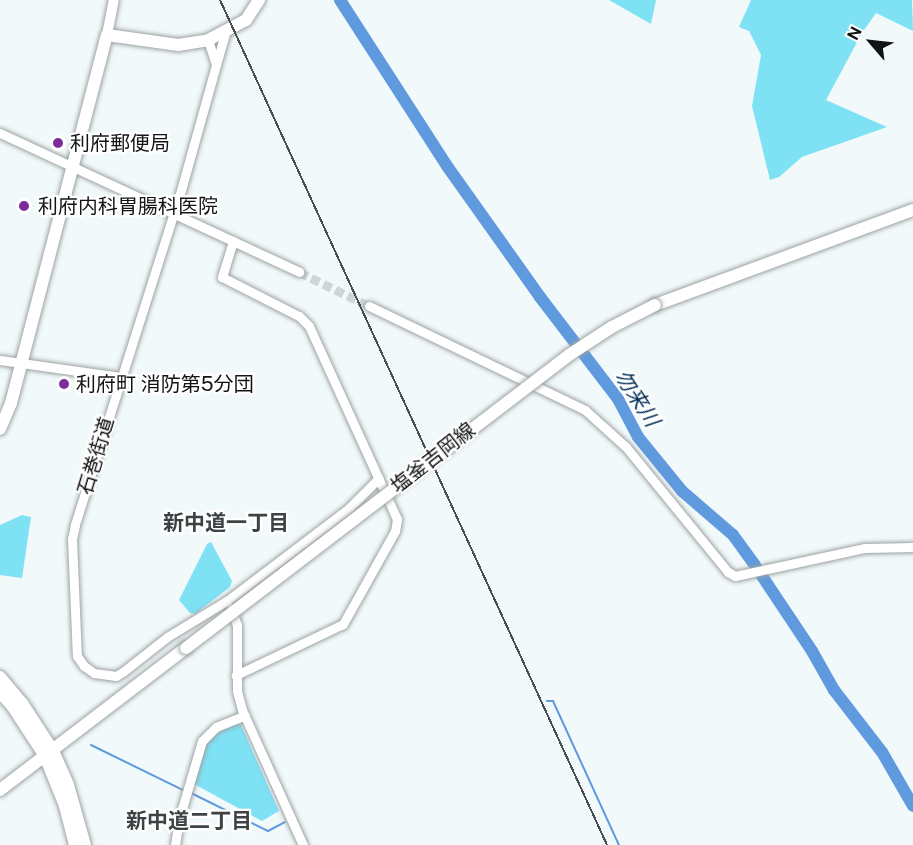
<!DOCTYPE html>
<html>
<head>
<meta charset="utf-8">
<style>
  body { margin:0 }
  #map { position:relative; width:913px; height:845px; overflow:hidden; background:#f2f9fa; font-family:"Public Sans","Noto Sans JP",sans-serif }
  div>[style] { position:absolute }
  .green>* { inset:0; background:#7fe1f4 }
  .stream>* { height:2px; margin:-1px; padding:0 1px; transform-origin:1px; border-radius:1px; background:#609ade }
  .river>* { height:12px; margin:-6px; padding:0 6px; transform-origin:6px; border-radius:6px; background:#609ade }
  .tertiary-tunnel>* { height:9px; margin-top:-4.5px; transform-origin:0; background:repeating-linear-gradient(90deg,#d0d6d8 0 9px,transparent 0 13.5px) }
  .roads { filter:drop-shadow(0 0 2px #9da3a4) drop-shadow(0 0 2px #9da3a4) }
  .tertiary>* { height:9px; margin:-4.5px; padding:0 4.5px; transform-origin:4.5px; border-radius:4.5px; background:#fff }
  .secondary>* { height:10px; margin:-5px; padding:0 5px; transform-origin:5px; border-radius:5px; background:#fff }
  .primary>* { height:12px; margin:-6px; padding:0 6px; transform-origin:6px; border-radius:6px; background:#fff }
  .rail>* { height:2px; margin:-1px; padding:0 1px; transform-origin:1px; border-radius:1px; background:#4a4e4f }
  .bridges { filter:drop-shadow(0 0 2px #9da3a4) drop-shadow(0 0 2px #9da3a4) }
  .primary-bridge>* { height:12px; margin:-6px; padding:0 6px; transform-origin:6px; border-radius:6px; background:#fff }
  .dots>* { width:16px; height:16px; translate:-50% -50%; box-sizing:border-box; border:3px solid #fff; border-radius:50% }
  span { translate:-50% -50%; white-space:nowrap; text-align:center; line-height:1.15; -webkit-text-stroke:4.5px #fff; paint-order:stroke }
  .poi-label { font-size:20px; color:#111314 }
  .left { translate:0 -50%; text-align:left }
  .street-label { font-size:20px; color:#111314 }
  .water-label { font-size:21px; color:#002b56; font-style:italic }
  .neighbourhood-label { font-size:21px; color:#3d4344; font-weight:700 }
  .north { position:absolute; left:841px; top:12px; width:60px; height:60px; -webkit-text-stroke:4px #fff; paint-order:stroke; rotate:298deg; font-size:16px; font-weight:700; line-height:24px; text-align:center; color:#111314 }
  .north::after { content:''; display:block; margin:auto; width:21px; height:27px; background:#111314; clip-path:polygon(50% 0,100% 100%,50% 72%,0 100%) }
</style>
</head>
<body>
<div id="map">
  <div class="green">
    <div style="clip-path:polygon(609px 0,656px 0,651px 24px)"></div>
    <div style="clip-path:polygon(751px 0,912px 0,913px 31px,876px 13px,862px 33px,826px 100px,887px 127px,802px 157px,779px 177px,770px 180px,752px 106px,761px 55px,749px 31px,739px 27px)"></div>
    <div style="clip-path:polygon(22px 515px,31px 517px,22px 578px,0 575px,0 525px)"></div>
    <div style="clip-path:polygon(211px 542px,232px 581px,230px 587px,195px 614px,190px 613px,179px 600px,207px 544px)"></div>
    <div style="clip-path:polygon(234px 723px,241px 725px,279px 811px,262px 821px,194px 784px,208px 739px,219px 730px)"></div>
  </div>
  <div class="stream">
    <div style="left:547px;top:701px;width:6px"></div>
    <div style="left:553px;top:701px;width:158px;rotate:65.4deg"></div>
    <div style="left:91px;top:745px;width:102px;rotate:26.1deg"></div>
    <div style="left:191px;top:793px;width:86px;rotate:26.3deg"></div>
    <div style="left:268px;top:831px;width:19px;rotate:-28deg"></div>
  </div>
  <div class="river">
    <div style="left:340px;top:0;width:197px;rotate:57.2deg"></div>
    <div style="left:447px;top:166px;width:161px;rotate:54.6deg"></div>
    <div style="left:540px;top:297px;width:128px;rotate:52.6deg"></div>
    <div style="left:618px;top:399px;width:43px;rotate:62.2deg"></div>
    <div style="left:638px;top:437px;width:70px;rotate:50.8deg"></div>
    <div style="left:682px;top:491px;width:67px;rotate:40.8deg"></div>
    <div style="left:733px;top:535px;width:36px;rotate:54deg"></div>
    <div style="left:754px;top:564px;width:105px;rotate:56.3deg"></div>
    <div style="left:812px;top:651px;width:45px;rotate:60.6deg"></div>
    <div style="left:834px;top:690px;width:78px;rotate:52.3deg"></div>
    <div style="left:882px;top:752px;width:62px;rotate:60.1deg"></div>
  </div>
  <div class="tertiary-tunnel">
    <div style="left:299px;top:272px;width:78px;rotate:25.9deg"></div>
  </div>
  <div class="roads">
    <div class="tertiary">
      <div style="left:208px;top:40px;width:26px;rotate:72deg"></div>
      <div style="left:216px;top:65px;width:127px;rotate:105.6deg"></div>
      <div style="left:182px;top:187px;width:355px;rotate:107.6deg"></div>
      <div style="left:75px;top:525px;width:14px;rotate:102deg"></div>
      <div style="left:72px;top:539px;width:117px;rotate:87.6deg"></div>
      <div style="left:77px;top:656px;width:12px;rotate:55deg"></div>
      <div style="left:84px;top:666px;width:12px;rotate:35deg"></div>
      <div style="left:94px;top:673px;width:22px;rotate:8deg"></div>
      <div style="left:116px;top:676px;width:9px;rotate:-32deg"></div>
      <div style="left:124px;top:671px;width:55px;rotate:-38.3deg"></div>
      <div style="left:167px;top:637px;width:71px;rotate:-31.2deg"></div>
      <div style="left:228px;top:600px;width:152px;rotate:-37.2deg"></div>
      <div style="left:349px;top:508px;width:42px;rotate:-45deg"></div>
      <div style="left:216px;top:65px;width:33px;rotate:-74deg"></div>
      <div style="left:0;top:133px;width:330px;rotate:24.9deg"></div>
      <div style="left:233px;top:241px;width:38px;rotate:107deg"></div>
      <div style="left:222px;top:277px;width:86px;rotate:26.9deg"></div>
      <div style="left:299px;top:316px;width:14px;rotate:45deg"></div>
      <div style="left:309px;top:326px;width:212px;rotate:65.5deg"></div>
      <div style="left:397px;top:519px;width:12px;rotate:99deg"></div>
      <div style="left:395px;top:531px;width:107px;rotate:119.2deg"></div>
      <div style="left:343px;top:624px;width:119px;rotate:154.5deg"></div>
      <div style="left:369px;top:306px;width:240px;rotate:25.7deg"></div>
      <div style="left:585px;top:410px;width:55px;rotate:42.1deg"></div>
      <div style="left:626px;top:447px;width:161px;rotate:50.8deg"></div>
      <div style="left:728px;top:572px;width:8px;rotate:30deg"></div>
      <div style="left:735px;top:576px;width:133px;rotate:-12.2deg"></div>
      <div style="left:865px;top:548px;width:48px;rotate:-1.2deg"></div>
      <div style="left:0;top:360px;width:122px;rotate:8deg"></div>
      <div style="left:231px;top:608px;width:18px;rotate:71deg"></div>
      <div style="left:237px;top:625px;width:66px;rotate:90deg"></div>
      <div style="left:237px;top:691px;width:20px;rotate:75deg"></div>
      <div style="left:242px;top:710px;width:148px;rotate:65.7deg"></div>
      <div style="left:175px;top:845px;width:26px;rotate:-81deg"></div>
      <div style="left:179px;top:819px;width:81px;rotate:-73.6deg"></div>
      <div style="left:202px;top:741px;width:20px;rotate:-45deg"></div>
      <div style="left:216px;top:727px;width:31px;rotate:-22deg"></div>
    </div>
    <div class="secondary">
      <div style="left:107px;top:35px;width:36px;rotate:-79deg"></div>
    </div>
    <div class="primary">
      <div style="left:655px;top:305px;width:275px;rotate:-20.2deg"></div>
      <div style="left:0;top:429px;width:28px;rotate:-67deg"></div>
      <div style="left:11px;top:403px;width:380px;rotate:-75.4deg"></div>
      <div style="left:107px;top:35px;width:72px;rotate:8deg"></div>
      <div style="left:178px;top:45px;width:30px;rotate:-9deg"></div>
      <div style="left:208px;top:40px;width:43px;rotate:-27.8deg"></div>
      <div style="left:246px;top:20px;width:24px;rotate:-57deg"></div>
      <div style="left:0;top:677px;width:34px;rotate:50deg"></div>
      <div style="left:22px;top:703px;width:57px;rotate:57.1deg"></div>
      <div style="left:53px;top:751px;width:37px;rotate:66deg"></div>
      <div style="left:68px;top:785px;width:62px;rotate:74.2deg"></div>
      <div style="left:0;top:692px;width:20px;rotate:49deg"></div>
      <div style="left:13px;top:707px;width:59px;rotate:56.9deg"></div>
      <div style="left:45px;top:756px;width:54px;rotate:68.2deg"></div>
      <div style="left:65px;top:806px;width:40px;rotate:75.6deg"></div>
      <div style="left:0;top:790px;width:234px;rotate:-37.4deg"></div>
    </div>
  </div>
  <div class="rail">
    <div style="left:220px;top:0;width:929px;rotate:65.39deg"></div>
  </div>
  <div class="bridges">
    <div class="primary-bridge">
      <div style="left:186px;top:648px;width:482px;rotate:-37.4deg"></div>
      <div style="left:569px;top:355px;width:51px;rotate:-33.1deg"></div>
      <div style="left:612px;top:327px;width:48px;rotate:-27.1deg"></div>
    </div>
  </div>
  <div class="dots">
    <div style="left:58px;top:143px;background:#7d2c9c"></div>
    <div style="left:24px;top:206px;background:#7d2c9c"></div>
    <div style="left:64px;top:384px;background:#7d2c9c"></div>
  </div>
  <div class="poi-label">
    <span class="left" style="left:70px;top:143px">利府郵便局</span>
    <span class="left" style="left:38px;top:206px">利府内科胃腸科医院</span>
    <span class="left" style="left:76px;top:384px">利府町 消防第5分団</span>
  </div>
  <div class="street-label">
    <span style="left:96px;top:456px;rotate:-73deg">石巻街道</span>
    <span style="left:433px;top:458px;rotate:-38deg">塩釜吉岡線</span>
  </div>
  <div class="water-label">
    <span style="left:637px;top:398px;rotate:57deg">勿来川</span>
  </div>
  <div class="neighbourhood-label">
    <span style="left:226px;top:523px">新中道一丁目</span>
    <span style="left:189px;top:821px">新中道二丁目</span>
  </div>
  <div class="north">N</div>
</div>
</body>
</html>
